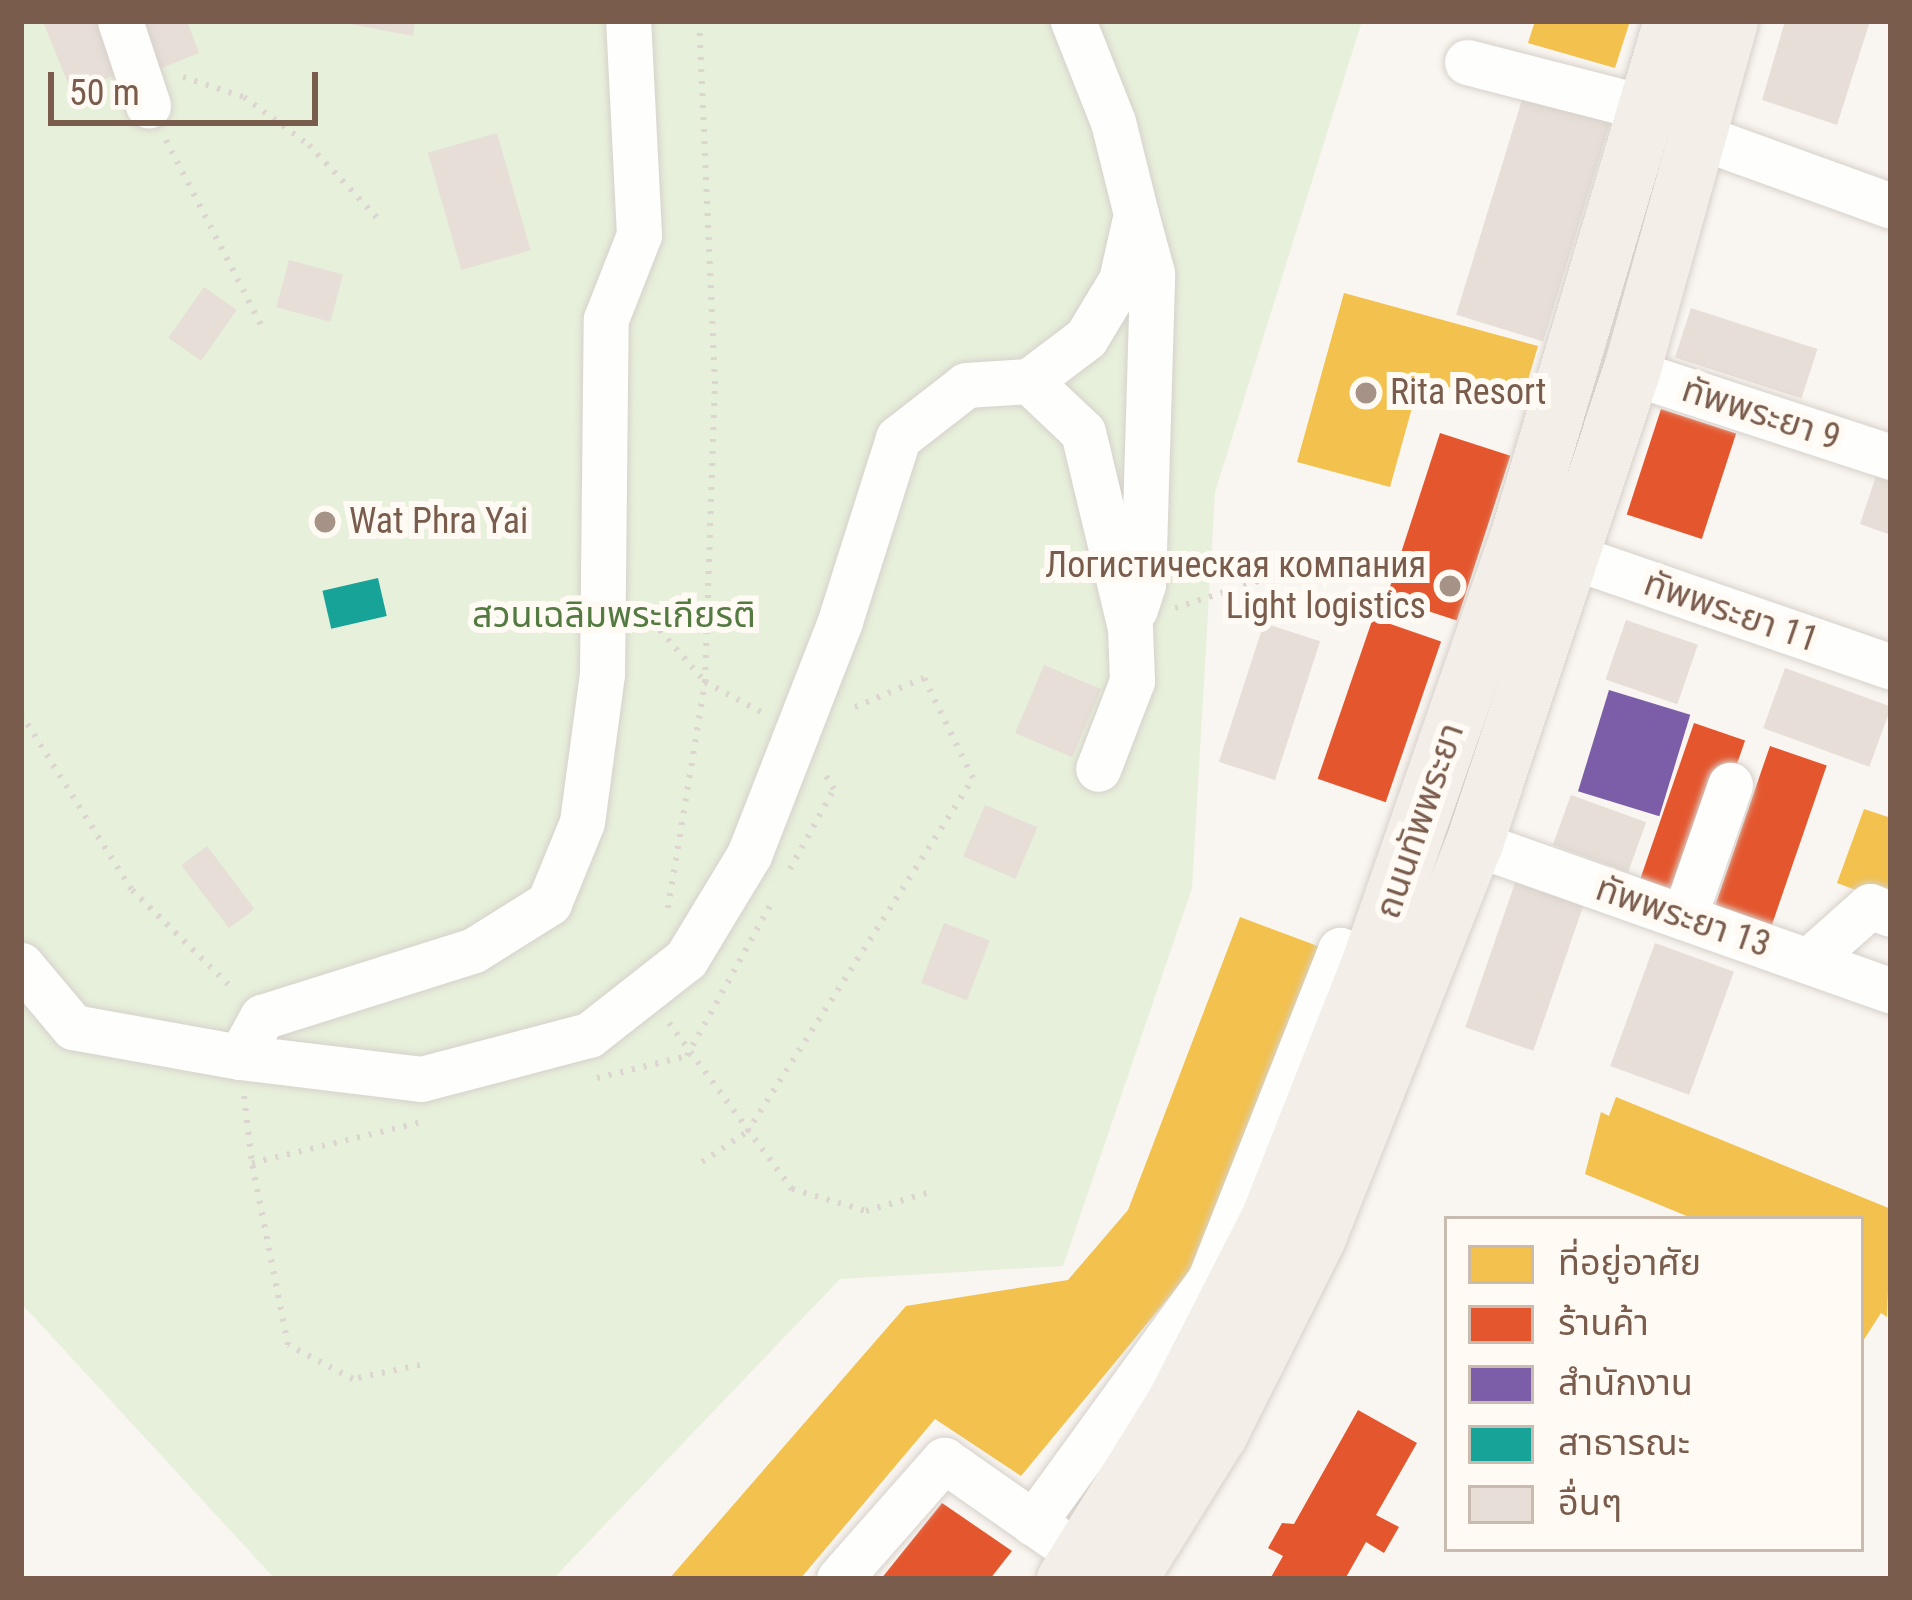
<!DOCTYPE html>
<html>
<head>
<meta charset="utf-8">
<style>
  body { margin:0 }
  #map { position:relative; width:1912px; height:1600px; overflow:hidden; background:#f9f5f0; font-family:"Roboto Condensed","Noto Sans Thai",sans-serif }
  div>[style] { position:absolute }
  .green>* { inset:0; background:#e7f0db }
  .homes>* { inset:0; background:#f2c14e }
  .shops>* { inset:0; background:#e4572e; transform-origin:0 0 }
  .offices>* { inset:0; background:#7b5ea7; transform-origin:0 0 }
  .public>* { inset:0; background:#17a398; transform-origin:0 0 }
  .building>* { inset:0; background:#e6ded7; transform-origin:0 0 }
  .path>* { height:6px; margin-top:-3px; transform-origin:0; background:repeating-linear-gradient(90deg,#dcd5d0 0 3px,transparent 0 12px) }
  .roads { filter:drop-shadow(0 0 3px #d7d1cb) drop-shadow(0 0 3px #d7d1cb) }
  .minor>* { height:45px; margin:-22.5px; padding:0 22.5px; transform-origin:22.5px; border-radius:22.5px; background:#fefefd }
  .major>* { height:57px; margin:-28.5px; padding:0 28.5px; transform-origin:28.5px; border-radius:28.5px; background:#f3eee8 }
  .dots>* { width:33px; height:33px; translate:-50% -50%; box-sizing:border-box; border:6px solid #fffaf3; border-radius:50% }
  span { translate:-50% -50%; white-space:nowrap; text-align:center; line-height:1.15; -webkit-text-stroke:12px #fffaf3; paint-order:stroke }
  .poi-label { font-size:36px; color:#7a5c4d }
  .left { translate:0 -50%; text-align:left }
  .right { translate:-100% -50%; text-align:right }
  .street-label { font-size:36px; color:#7a5c4d }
  .park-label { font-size:36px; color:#537a41 }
  .frame { position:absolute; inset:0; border:24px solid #7a5c4d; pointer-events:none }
  .legend { position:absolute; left:1444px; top:1216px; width:420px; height:336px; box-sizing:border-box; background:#fffaf3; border:3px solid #cabbb1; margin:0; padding:15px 21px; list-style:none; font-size:36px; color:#7a5c4d }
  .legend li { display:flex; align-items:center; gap:24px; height:60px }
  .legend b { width:60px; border:3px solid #cabbb1 }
  .scale { position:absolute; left:48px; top:72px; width:270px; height:54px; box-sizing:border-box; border:6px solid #7a5c4d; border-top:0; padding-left:15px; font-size:36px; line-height:42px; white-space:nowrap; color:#7a5c4d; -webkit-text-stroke:9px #fffaf3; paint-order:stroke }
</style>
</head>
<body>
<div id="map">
  <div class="green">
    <div style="clip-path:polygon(21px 21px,1362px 21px,1215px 492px,1192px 888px,1063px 1266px,840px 1279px,553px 1579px,275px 1579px,21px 1303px)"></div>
  </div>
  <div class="homes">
    <div style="clip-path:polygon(1535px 21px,1630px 21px,1615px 68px,1528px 43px)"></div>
    <div style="clip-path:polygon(1344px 293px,1538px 346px,1520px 407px,1420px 379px,1390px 487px,1297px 462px)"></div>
    <div style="clip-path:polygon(1864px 809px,1891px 818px,1891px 903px,1837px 883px)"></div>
    <div style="clip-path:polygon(1240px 917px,1323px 948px,1208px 1250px,1021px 1476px,935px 1419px,800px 1579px,669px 1579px,906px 1306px,1068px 1280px,1128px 1210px)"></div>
    <div style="clip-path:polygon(1616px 1097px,1891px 1209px,1887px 1317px,1881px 1313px,1861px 1344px,1861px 1219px,1694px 1219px,1585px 1174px,1601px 1112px,1609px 1116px)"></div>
  </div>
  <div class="shops">
    <div style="left:1661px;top:409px;width:79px;height:111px;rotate:18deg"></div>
    <div style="left:1440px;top:433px;width:74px;height:173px;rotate:18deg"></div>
    <div style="left:1373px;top:618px;width:72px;height:170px;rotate:19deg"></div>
    <div style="left:1694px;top:723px;width:54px;height:173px;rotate:19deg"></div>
    <div style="left:1770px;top:746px;width:60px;height:171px;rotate:19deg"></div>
    <div style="clip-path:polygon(1358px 1410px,1417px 1443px,1376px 1515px,1399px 1527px,1384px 1553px,1366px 1542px,1345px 1579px,1270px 1579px,1283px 1556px,1268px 1548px,1282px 1523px,1294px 1524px)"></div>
    <div style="clip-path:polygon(942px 1503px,1012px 1551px,990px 1579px,881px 1579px)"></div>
  </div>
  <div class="offices">
    <div style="left:1609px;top:690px;width:85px;height:106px;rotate:17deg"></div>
  </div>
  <div class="public">
    <div style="left:378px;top:578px;width:39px;height:57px;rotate:77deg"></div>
  </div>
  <div class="building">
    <div style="clip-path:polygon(51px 21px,104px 21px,125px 71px,72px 93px,44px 24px)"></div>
    <div style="clip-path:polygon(129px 21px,187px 21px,199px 53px,149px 73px)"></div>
    <div style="clip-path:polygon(345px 21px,415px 21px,413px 36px,345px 23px)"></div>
    <div style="clip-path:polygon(1785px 21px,1870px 21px,1837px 125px,1762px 100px)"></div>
    <div style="left:1524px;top:93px;width:91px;height:232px;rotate:17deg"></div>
    <div style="left:497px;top:133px;width:122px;height:72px;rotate:74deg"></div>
    <div style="left:289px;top:260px;width:56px;height:49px;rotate:15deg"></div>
    <div style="left:204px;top:287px;width:40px;height:62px;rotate:35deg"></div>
    <div style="left:1691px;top:308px;width:133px;height:52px;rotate:18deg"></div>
    <div style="clip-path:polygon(1876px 476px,1891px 481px,1891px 535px,1860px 524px)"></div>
    <div style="left:1626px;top:620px;width:76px;height:63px;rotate:19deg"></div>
    <div style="left:1264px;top:623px;width:59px;height:146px;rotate:18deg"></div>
    <div style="left:1044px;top:665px;width:62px;height:74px;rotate:23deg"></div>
    <div style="left:1785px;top:668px;width:113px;height:64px;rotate:20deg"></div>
    <div style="left:1571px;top:795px;width:80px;height:53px;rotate:20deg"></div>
    <div style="left:985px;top:805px;width:57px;height:56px;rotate:23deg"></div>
    <div style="left:207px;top:846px;width:79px;height:32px;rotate:53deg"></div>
    <div style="left:1517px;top:877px;width:72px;height:159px;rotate:19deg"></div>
    <div style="left:944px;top:923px;width:49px;height:64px;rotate:21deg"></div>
    <div style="left:1655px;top:943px;width:84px;height:131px;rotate:20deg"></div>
  </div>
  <div class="path">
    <div style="left:183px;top:77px;width:64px;rotate:18.2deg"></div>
    <div style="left:244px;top:97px;width:81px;rotate:36.4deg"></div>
    <div style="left:309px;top:145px;width:108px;rotate:46.9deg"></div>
    <div style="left:166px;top:140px;width:215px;rotate:62.8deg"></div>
    <div style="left:1175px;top:608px;width:101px;rotate:-17.9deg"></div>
    <div style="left:644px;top:612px;width:93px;rotate:48.9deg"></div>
    <div style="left:705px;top:682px;width:68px;rotate:28.1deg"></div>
    <div style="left:21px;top:714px;width:208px;rotate:57.8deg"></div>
    <div style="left:132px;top:890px;width:143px;rotate:44.4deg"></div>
    <div style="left:790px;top:869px;width:91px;rotate:-61.2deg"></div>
    <div style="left:834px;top:789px;width:21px;rotate:-121deg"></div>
    <div style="left:668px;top:908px;width:229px;rotate:-80.7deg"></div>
    <div style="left:705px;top:682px;width:298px;rotate:-88.1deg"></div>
    <div style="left:715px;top:384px;width:363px;rotate:-92.5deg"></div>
    <div style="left:669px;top:1023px;width:207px;rotate:53.5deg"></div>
    <div style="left:792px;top:1189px;width:77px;rotate:16.6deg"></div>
    <div style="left:866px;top:1211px;width:64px;rotate:-16.4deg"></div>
    <div style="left:597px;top:1078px;width:93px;rotate:-13.7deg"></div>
    <div style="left:687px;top:1056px;width:176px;rotate:-61.1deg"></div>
    <div style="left:244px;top:1096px;width:67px;rotate:83.2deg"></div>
    <div style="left:702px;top:1162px;width:54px;rotate:-33.7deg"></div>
    <div style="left:747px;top:1132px;width:420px;rotate:-57.4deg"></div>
    <div style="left:973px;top:778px;width:111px;rotate:-116.1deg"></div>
    <div style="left:924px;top:678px;width:82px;rotate:157.2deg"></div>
    <div style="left:420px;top:1365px;width:68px;rotate:168.2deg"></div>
    <div style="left:353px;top:1379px;width:73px;rotate:-152.4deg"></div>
    <div style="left:288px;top:1345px;width:186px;rotate:-101.2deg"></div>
    <div style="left:252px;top:1163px;width:174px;rotate:-13.6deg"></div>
  </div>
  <div class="roads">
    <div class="minor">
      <div style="left:120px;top:21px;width:89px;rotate:71.6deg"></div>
      <div style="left:1467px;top:62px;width:189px;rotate:14.4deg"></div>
      <div style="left:1698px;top:136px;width:205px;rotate:19.9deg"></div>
      <div style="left:1631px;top:372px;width:274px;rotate:18.1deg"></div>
      <div style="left:1029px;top:381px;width:71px;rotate:-37deg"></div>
      <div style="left:1086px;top:338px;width:68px;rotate:-58.9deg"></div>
      <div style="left:1121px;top:280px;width:68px;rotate:-77.2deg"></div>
      <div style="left:1136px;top:214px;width:95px;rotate:-104deg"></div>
      <div style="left:1113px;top:122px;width:109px;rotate:-111.6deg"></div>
      <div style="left:1571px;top:556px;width:339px;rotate:19.1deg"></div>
      <div style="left:1135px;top:609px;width:26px;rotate:-72deg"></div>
      <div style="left:1143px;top:584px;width:311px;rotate:-88.3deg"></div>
      <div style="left:1152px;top:273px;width:61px;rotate:-105.2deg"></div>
      <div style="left:1474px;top:843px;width:442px;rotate:19.5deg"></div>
      <div style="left:1684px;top:917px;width:140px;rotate:-70.8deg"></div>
      <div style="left:1808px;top:961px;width:83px;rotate:-41.6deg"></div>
      <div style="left:1870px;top:906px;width:22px;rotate:21deg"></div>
      <div style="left:21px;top:965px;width:81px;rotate:50deg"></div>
      <div style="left:73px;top:1027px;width:170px;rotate:10.2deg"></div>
      <div style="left:240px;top:1057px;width:46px;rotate:-61.2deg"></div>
      <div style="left:262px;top:1017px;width:222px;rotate:-17.5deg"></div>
      <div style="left:474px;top:950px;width:89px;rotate:-32.1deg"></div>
      <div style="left:549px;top:903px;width:87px;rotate:-67.8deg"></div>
      <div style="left:582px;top:822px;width:149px;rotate:-82.3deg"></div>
      <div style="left:602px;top:674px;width:355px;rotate:-89.4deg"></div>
      <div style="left:606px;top:319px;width:90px;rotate:-68.6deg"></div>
      <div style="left:639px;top:235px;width:214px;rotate:-92.9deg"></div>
      <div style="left:240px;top:1057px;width:182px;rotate:6.9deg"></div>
      <div style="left:421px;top:1079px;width:174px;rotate:-14.7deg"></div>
      <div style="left:589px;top:1035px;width:123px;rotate:-38.1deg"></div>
      <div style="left:686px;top:959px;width:122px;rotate:-58.8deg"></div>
      <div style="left:749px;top:855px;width:251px;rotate:-68.7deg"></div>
      <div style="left:840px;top:621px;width:192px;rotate:-72.4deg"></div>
      <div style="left:898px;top:438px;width:86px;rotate:-37.9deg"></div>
      <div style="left:966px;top:385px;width:63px;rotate:-3.6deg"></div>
      <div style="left:1029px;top:381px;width:74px;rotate:43.4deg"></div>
      <div style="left:1083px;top:432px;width:202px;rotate:76.5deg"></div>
      <div style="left:1130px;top:628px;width:53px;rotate:87.8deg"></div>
      <div style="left:1132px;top:681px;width:94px;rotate:111.1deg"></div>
      <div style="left:1033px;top:1523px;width:301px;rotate:-54deg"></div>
      <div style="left:1210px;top:1279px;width:354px;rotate:-68.4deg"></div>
      <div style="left:1340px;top:950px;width:32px;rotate:22deg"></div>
      <div style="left:839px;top:1579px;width:159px;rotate:-48.6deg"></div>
      <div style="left:944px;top:1460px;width:138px;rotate:35deg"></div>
    </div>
    <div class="major">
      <div style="left:1065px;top:1579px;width:208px;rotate:-58.1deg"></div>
      <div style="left:1175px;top:1402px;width:209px;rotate:-62.9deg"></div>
      <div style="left:1270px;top:1216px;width:273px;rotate:-68.5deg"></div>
      <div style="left:1370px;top:962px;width:446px;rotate:-70.8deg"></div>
      <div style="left:1517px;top:541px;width:543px;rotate:-73.4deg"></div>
      <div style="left:1128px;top:1579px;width:172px;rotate:-58.1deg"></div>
      <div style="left:1219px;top:1433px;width:219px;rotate:-63.4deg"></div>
      <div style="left:1317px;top:1237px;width:424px;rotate:-68.3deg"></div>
      <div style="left:1474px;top:843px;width:496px;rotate:-71.6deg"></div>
      <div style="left:1631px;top:372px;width:364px;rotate:-74.4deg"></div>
    </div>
  </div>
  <div class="dots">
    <div style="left:1366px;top:393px;background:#a69286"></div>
    <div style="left:325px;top:522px;background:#a69286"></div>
    <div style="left:1450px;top:586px;background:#a69286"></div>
  </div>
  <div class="poi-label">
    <span class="left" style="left:1390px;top:393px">Rita Resort</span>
    <span class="left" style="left:349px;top:522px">Wat Phra Yai</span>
    <span class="right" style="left:1426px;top:586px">Логистическая компания<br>Light logistics</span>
  </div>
  <div class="street-label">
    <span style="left:1761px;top:414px;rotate:18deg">ทัพพระยา 9</span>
    <span style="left:1731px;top:612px;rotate:19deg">ทัพพระยา 11</span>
    <span style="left:1420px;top:821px;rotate:-71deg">ถนนทัพพระยา</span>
    <span style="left:1683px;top:917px;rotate:19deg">ทัพพระยา 13</span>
  </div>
  <div class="park-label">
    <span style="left:614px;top:616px">สวนเฉลิมพระเกียรติ</span>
  </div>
  <div class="frame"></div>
  <ul class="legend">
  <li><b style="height:33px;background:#f2c14e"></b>ที่อยู่อาศัย</li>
  <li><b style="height:33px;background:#e4572e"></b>ร้านค้า</li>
  <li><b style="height:33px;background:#7b5ea7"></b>สำนักงาน</li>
  <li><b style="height:33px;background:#17a398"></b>สาธารณะ</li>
  <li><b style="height:33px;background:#e6ded7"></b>อื่นๆ</li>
  </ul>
  <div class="scale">50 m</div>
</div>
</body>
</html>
